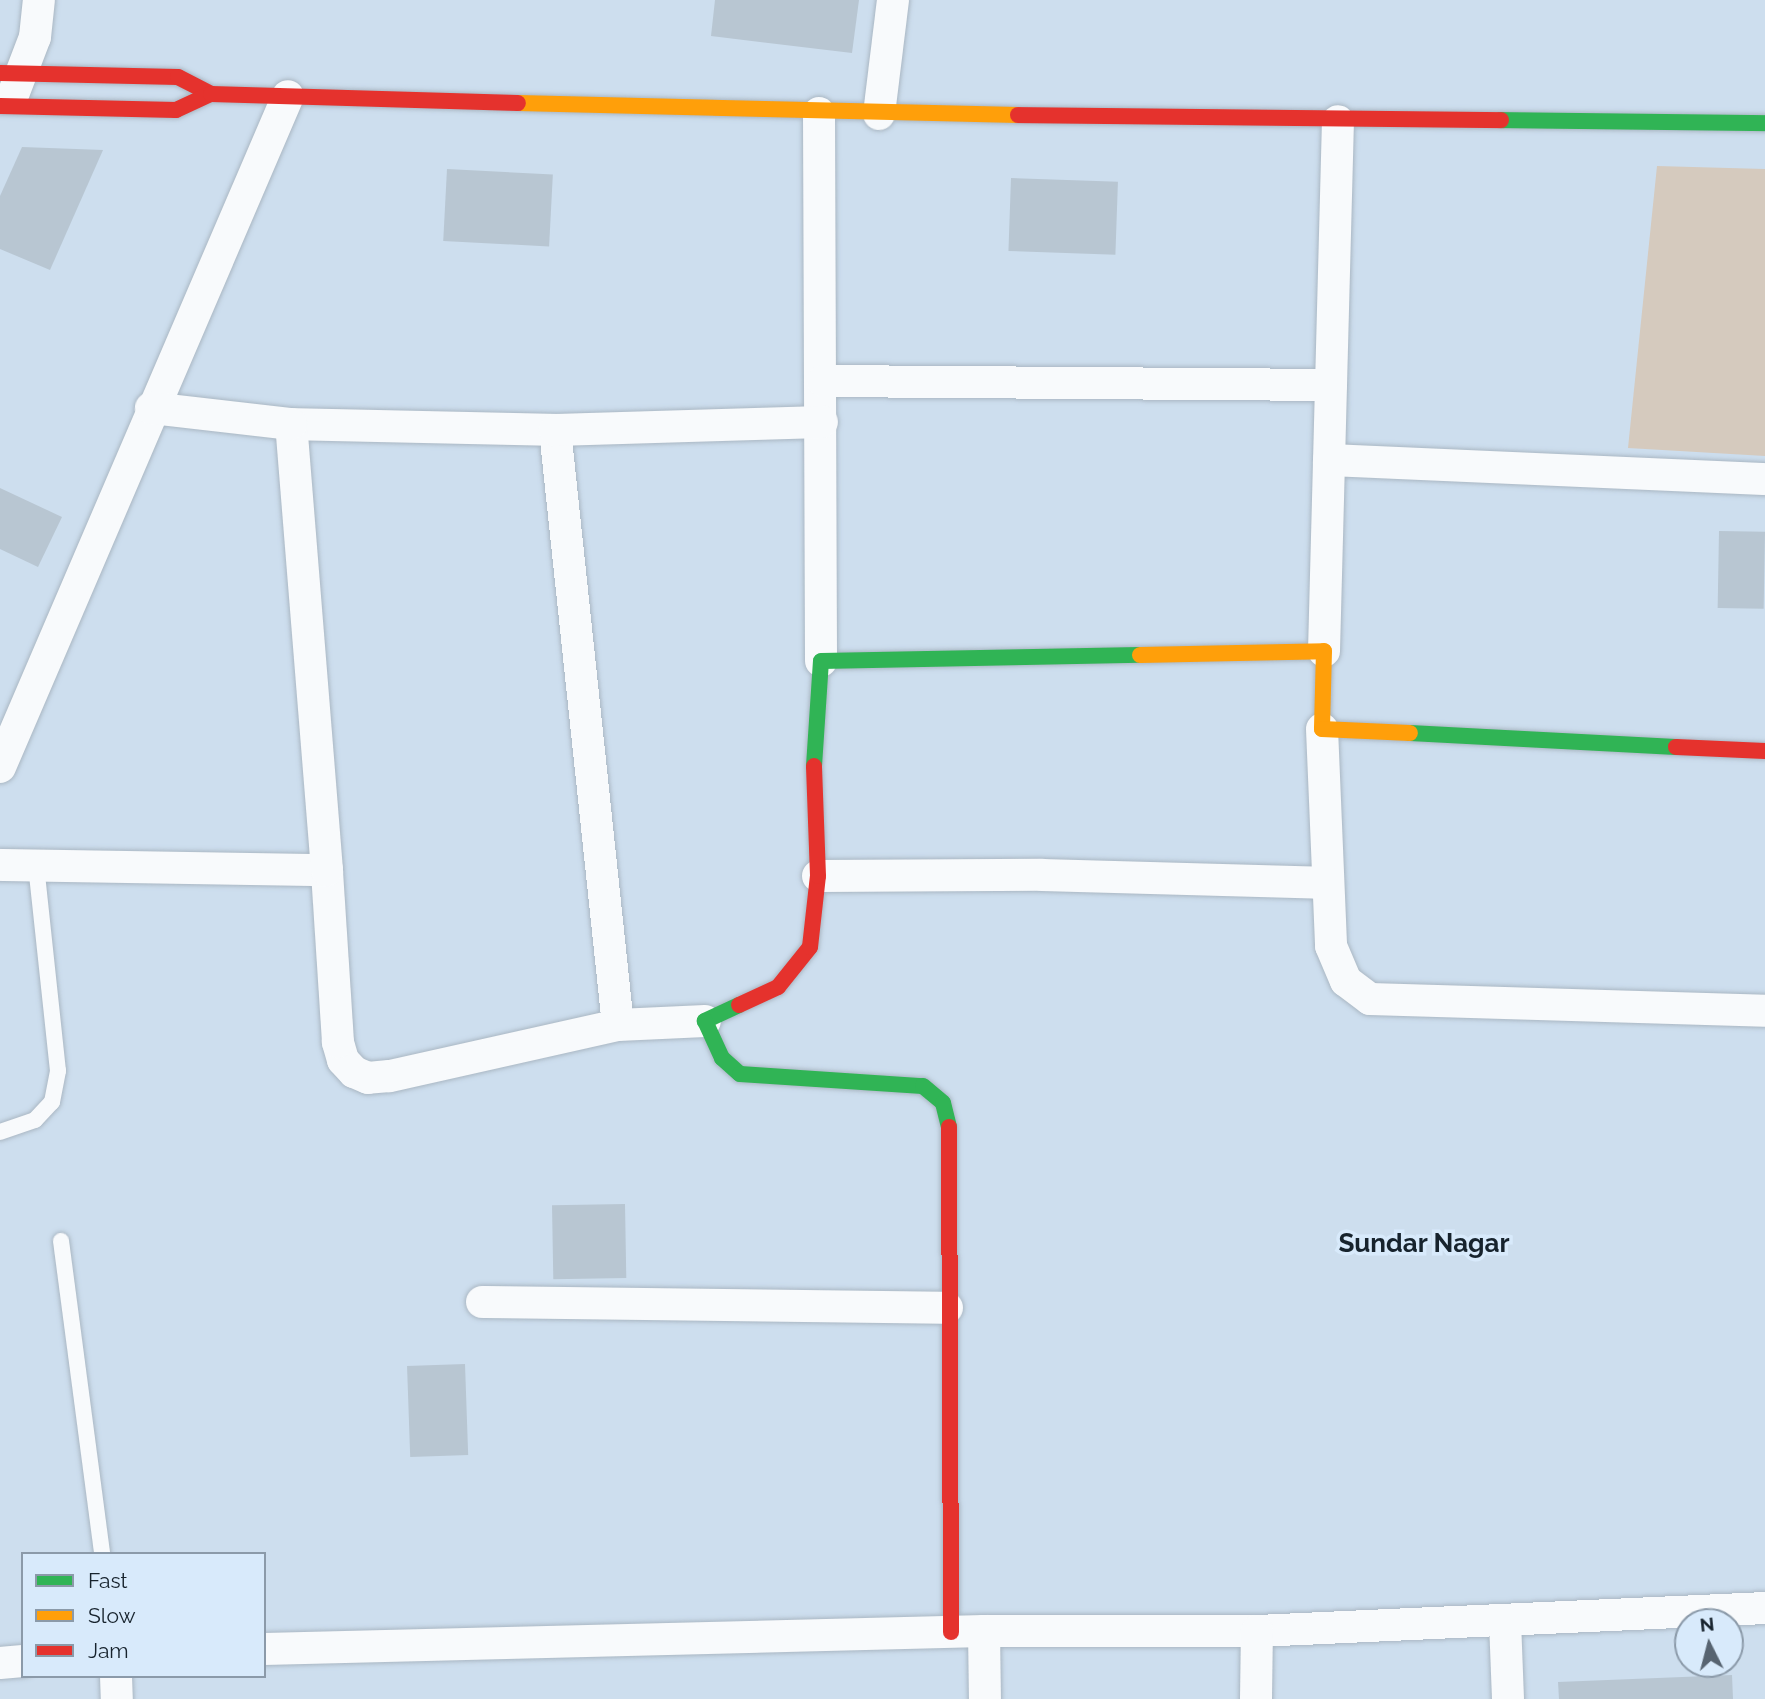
<!DOCTYPE html>
<html>
<head>
<meta charset="utf-8">
<style>
  body { margin:0 }
  #map { position:relative; width:1765px; height:1699px; overflow:hidden; background:#cddeee; font-family:Raleway,sans-serif }
  div>[style] { position:absolute }
  .green>* { inset:0; background:#d5cabe }
  .building>* { inset:0; background:#b8c6d2; transform-origin:0 0 }
  .roads { filter:drop-shadow(0 0 2px #aab7c3) drop-shadow(0 0 2px #aab7c3) }
  .lane>* { height:16px; margin:-8px; padding:0 8px; transform-origin:8px; border-radius:8px; background:#f8fafc }
  .street>* { height:32px; margin:-16px; padding:0 16px; transform-origin:16px; border-radius:16px; background:#f8fafc }
  .fast>* { height:16px; margin:-8px; padding:0 8px; transform-origin:8px; border-radius:8px; background:#30b455 }
  .slow>* { height:16px; margin:-8px; padding:0 8px; transform-origin:8px; border-radius:8px; background:#ff9f0a }
  .jam>* { height:16px; margin:-8px; padding:0 8px; transform-origin:8px; border-radius:8px; background:#e5322d }
  span { translate:-50% -50%; white-space:nowrap; text-align:center; line-height:1.15; -webkit-text-stroke:7px #d8eafb; paint-order:stroke }
  .neighbourhood-label { font-size:26px; color:#17232d; font-weight:700 }
  .legend { position:absolute; left:21px; top:1552px; width:245px; height:126px; box-sizing:border-box; background:#d8eafb; border:2px solid #8b9aa9; margin:0; padding:9px 12px; list-style:none; font-size:21px; color:#17232d }
  .legend li { display:flex; align-items:center; gap:14px; height:35px }
  .legend b { width:35px; border:2px solid #8b9aa9 }
  .north { position:absolute; left:1674px; top:1608px; width:70px; height:70px; box-sizing:border-box; background:#d8eafb; border:2px solid #8b9aa9; border-radius:50%; rotate:354deg; font-size:19px; font-weight:700; line-height:28px; text-align:center; color:#17232d }
  .north::after { content:''; display:block; margin:auto; width:24px; height:32px; background:#576471; clip-path:polygon(50% 0,100% 100%,50% 72%,0 100%) }
</style>
</head>
<body>
<div id="map">
  <div class="green">
    <div style="clip-path:polygon(1657px 166px,1765px 169px,1765px 456px,1628px 448px)"></div>
  </div>
  <div class="building">
    <div style="clip-path:polygon(715px 0,859px 0,852px 53px,711px 36px)"></div>
    <div style="clip-path:polygon(22px 147px,103px 150px,50px 270px,0 249px,0 196px)"></div>
    <div style="left:447px;top:169px;width:106px;height:72px;rotate:3deg"></div>
    <div style="left:1011px;top:178px;width:107px;height:73px;rotate:2deg"></div>
    <div style="clip-path:polygon(0 488px,62px 517px,38px 567px,0 549px)"></div>
    <div style="left:1719px;top:531px;width:46px;height:77px;rotate:1deg"></div>
    <div style="left:625px;top:1204px;width:74px;height:73px;rotate:89deg"></div>
    <div style="left:465px;top:1364px;width:91px;height:58px;rotate:88deg"></div>
    <div style="clip-path:polygon(1732px 1675px,1733px 1699px,1559px 1699px,1558px 1682px)"></div>
  </div>
  <div class="roads">
    <div class="lane">
      <div style="left:0;top:1132px;width:37px;rotate:-19deg"></div>
      <div style="left:35px;top:1120px;width:25px;rotate:-47deg"></div>
      <div style="left:52px;top:1102px;width:32px;rotate:-79deg"></div>
      <div style="left:58px;top:1071px;width:207px;rotate:-96.1deg"></div>
      <div style="left:61px;top:1241px;width:316px;rotate:82.5deg"></div>
    </div>
    <div class="street">
      <div style="left:14px;top:92px;width:59px;rotate:-69.1deg"></div>
      <div style="left:35px;top:37px;width:37px;rotate:-84deg"></div>
      <div style="left:819px;top:113px;width:548px;rotate:89.79deg"></div>
      <div style="left:879px;top:114px;width:115px;rotate:-83deg"></div>
      <div style="left:823px;top:381px;width:508px;rotate:0.45deg"></div>
      <div style="left:291px;top:424px;width:264px;rotate:1.3deg"></div>
      <div style="left:555px;top:430px;width:598px;rotate:83.96deg"></div>
      <div style="left:618px;top:1025px;width:235px;rotate:167.4deg"></div>
      <div style="left:389px;top:1076px;width:21px;rotate:175deg"></div>
      <div style="left:368px;top:1078px;width:15px;rotate:-157deg"></div>
      <div style="left:354px;top:1072px;width:16px;rotate:-133deg"></div>
      <div style="left:343px;top:1060px;width:19px;rotate:-106deg"></div>
      <div style="left:338px;top:1042px;width:172px;rotate:-93.7deg"></div>
      <div style="left:555px;top:430px;width:267px;rotate:-1.7deg"></div>
      <div style="left:1329px;top:460px;width:436px;rotate:2.5deg"></div>
      <div style="left:1324px;top:651px;width:530px;rotate:-88.49deg"></div>
      <div style="left:1322px;top:729px;width:217px;rotate:87.6deg"></div>
      <div style="left:1331px;top:946px;width:38px;rotate:67deg"></div>
      <div style="left:1346px;top:981px;width:30px;rotate:37deg"></div>
      <div style="left:1370px;top:999px;width:395px;rotate:1.7deg"></div>
      <div style="left:0;top:767px;width:730px;rotate:-66.77deg"></div>
      <div style="left:0;top:865px;width:327px;rotate:0.9deg"></div>
      <div style="left:327px;top:870px;width:447px;rotate:-94.6deg"></div>
      <div style="left:291px;top:424px;width:141px;rotate:-173.5deg"></div>
      <div style="left:818px;top:876px;width:224px;rotate:-0.3deg"></div>
      <div style="left:1042px;top:875px;width:286px;rotate:1.6deg"></div>
      <div style="left:618px;top:1025px;width:87px;rotate:-2.6deg"></div>
      <div style="left:482px;top:1302px;width:465px;rotate:0.7deg"></div>
      <div style="left:1505px;top:1621px;width:78px;rotate:87.8deg"></div>
      <div style="left:984px;top:1631px;width:68px;rotate:89.2deg"></div>
      <div style="left:264px;top:1649px;width:720px;rotate:-1.43deg"></div>
      <div style="left:984px;top:1631px;width:273px"></div>
      <div style="left:1257px;top:1631px;width:509px;rotate:-2.59deg"></div>
      <div style="left:0;top:1663px;width:23px;rotate:-5deg"></div>
      <div style="left:116px;top:1676px;width:23px;rotate:88deg"></div>
      <div style="left:1256px;top:1699px;width:68px;rotate:-89.2deg"></div>
    </div>
    <div class="fast">
      <div style="left:1501px;top:120px;width:264px;rotate:0.7deg"></div>
      <div style="left:1410px;top:733px;width:266px;rotate:3deg"></div>
      <div style="left:814px;top:766px;width:105px;rotate:-86.2deg"></div>
      <div style="left:821px;top:661px;width:319px;rotate:-1.1deg"></div>
      <div style="left:739px;top:1005px;width:38px;rotate:155deg"></div>
      <div style="left:705px;top:1021px;width:41px;rotate:65.3deg"></div>
      <div style="left:722px;top:1058px;width:24px;rotate:42deg"></div>
      <div style="left:740px;top:1074px;width:183px;rotate:3.8deg"></div>
      <div style="left:923px;top:1086px;width:26px;rotate:40deg"></div>
      <div style="left:943px;top:1103px;width:25px;rotate:76deg"></div>
    </div>
    <div class="slow">
      <div style="left:518px;top:103px;width:500px;rotate:1.37deg"></div>
      <div style="left:1140px;top:655px;width:184px;rotate:-1.2deg"></div>
      <div style="left:1324px;top:651px;width:78px;rotate:91.5deg"></div>
      <div style="left:1322px;top:729px;width:88px;rotate:2.6deg"></div>
    </div>
    <div class="jam">
      <div style="left:0;top:73px;width:178px;rotate:1.3deg"></div>
      <div style="left:178px;top:77px;width:37px;rotate:27deg"></div>
      <div style="left:0;top:106px;width:176px;rotate:1.3deg"></div>
      <div style="left:176px;top:110px;width:38px;rotate:-25deg"></div>
      <div style="left:211px;top:94px;width:307px;rotate:1.7deg"></div>
      <div style="left:1018px;top:115px;width:483px;rotate:0.6deg"></div>
      <div style="left:1676px;top:747px;width:89px;rotate:2.6deg"></div>
      <div style="left:739px;top:1005px;width:43px;rotate:-24.8deg"></div>
      <div style="left:778px;top:987px;width:51px;rotate:-51.3deg"></div>
      <div style="left:810px;top:947px;width:71px;rotate:-83.6deg"></div>
      <div style="left:818px;top:876px;width:110px;rotate:-92.1deg"></div>
      <div style="left:949px;top:1127px;width:505px;rotate:89.77deg"></div>
    </div>
  </div>
  <div class="neighbourhood-label">
    <span style="left:1424px;top:1244px">Sundar Nagar</span>
  </div>
  <ul class="legend">
  <li><b style="height:9px;background:#30b455"></b>Fast</li>
  <li><b style="height:9px;background:#ff9f0a"></b>Slow</li>
  <li><b style="height:9px;background:#e5322d"></b>Jam</li>
  </ul>
  <div class="north">N</div>
</div>
</body>
</html>
